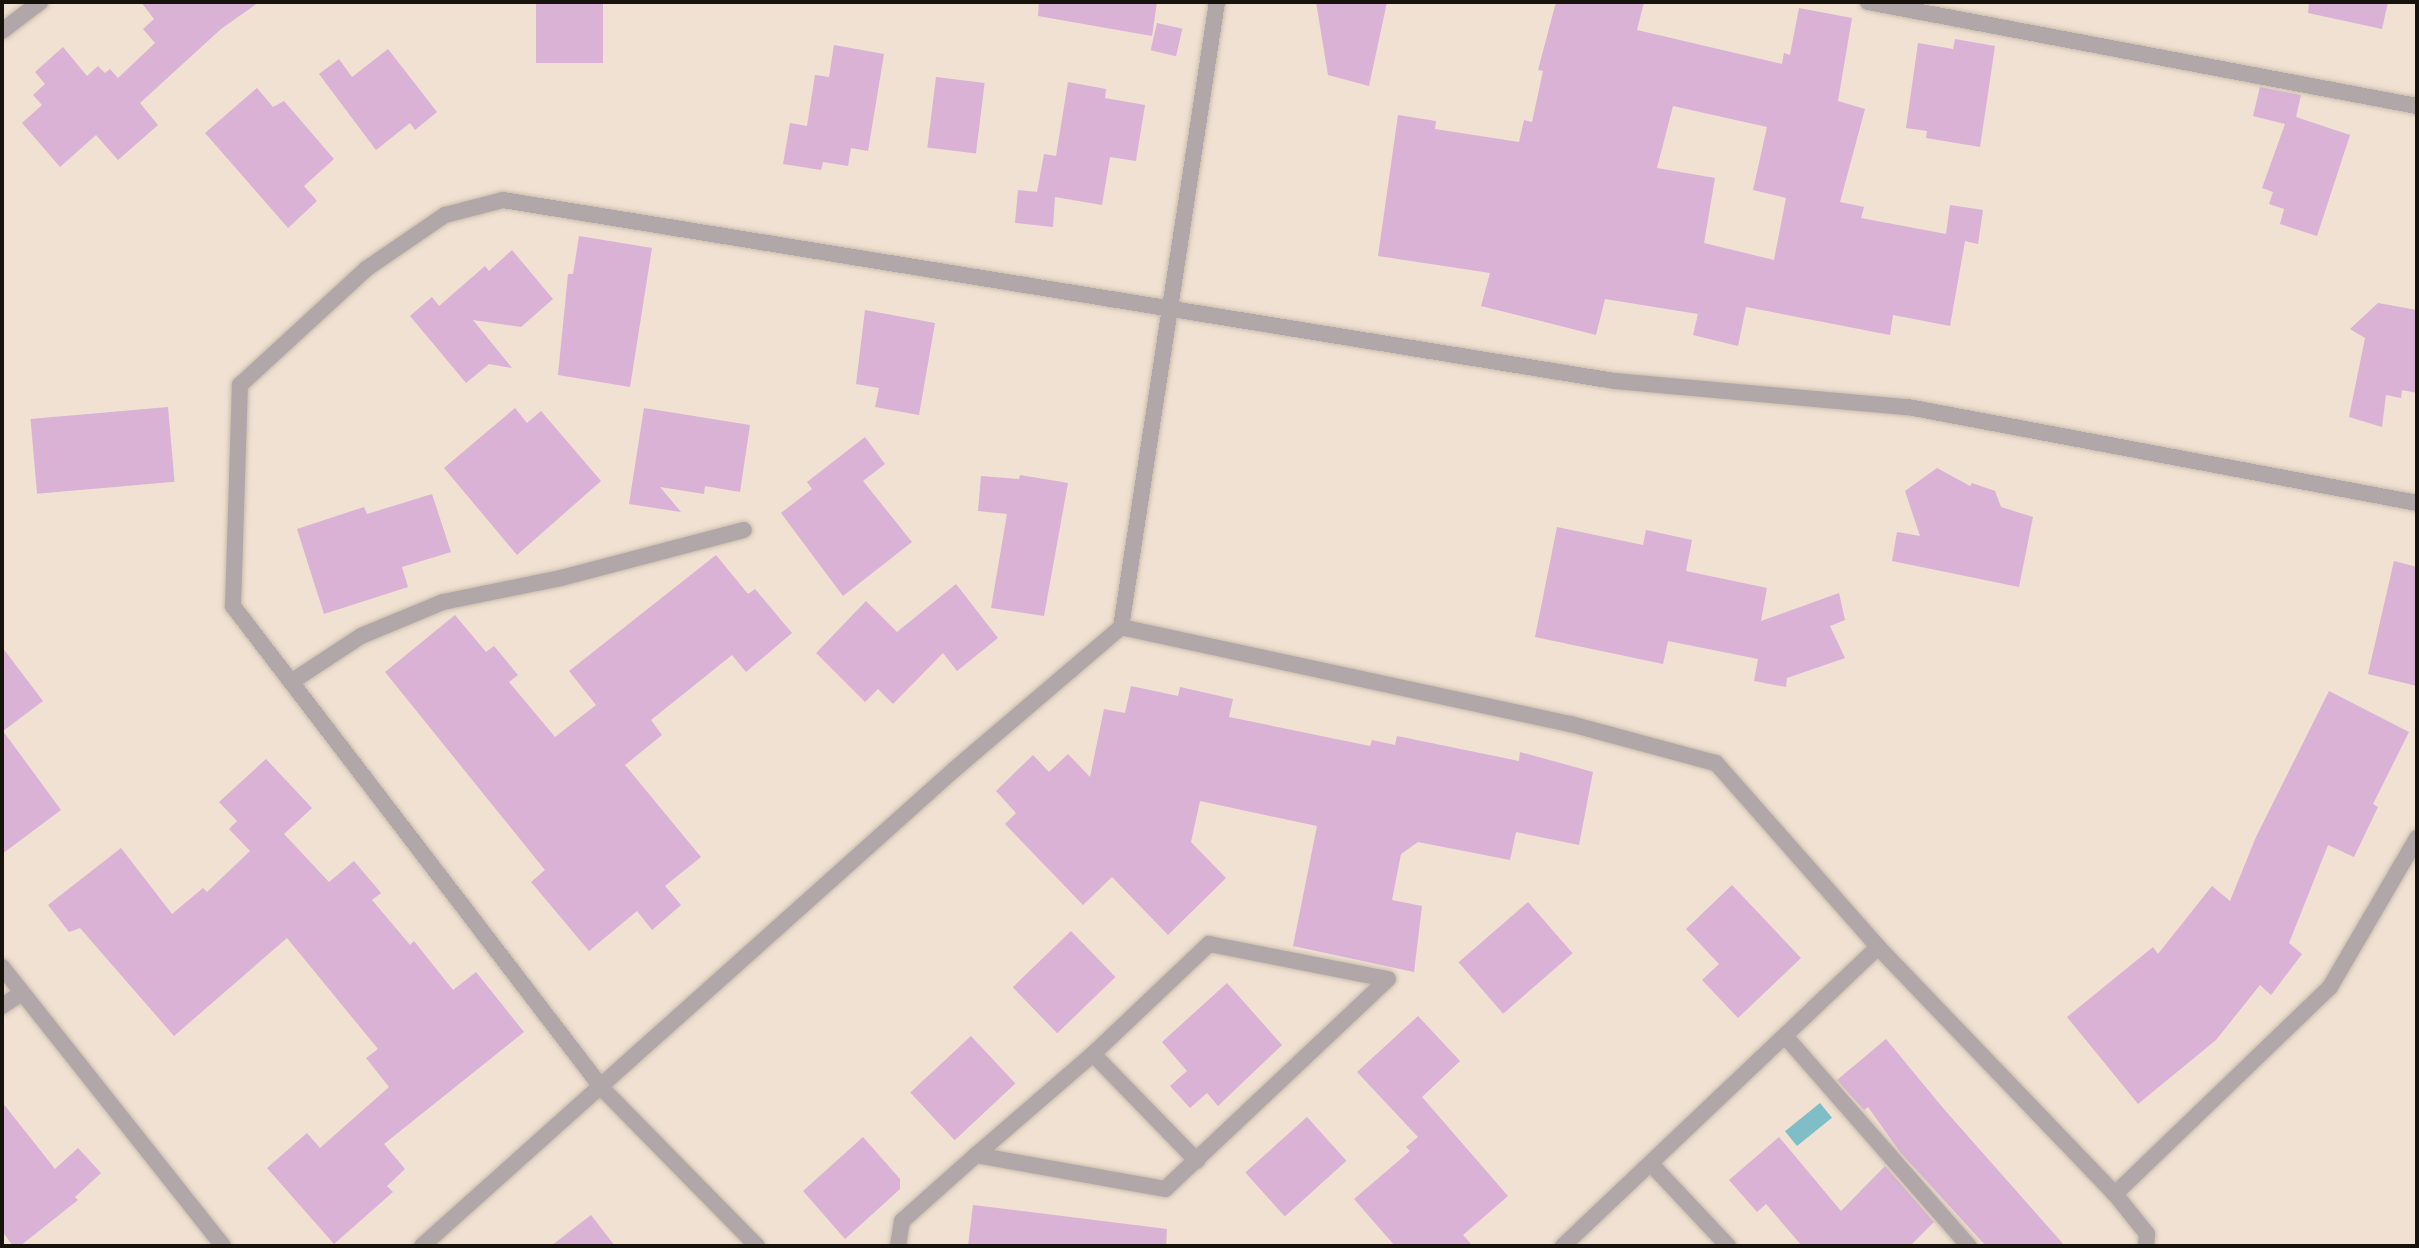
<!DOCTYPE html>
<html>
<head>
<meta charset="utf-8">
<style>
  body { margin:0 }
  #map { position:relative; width:2419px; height:1248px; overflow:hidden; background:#f0e1d2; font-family:Commissioner,sans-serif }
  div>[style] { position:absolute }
  .water>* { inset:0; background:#7fbec6; transform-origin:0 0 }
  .building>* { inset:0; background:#d9b2d6; transform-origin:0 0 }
  .roads { filter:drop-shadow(0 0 2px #c9bcae) drop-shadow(0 0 2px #c9bcae) }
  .service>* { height:16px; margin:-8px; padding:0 8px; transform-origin:8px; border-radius:8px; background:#b1a7a8 }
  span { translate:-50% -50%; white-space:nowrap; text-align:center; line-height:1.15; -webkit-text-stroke:6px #feefdf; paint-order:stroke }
  .frame { position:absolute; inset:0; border:4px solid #17120c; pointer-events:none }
</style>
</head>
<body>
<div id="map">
  <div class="water">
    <div style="left:1820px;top:1103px;width:19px;height:45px;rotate:51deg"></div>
  </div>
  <div class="building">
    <div style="clip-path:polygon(141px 2px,259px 2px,221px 29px,140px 103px,158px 125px,118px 160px,96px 135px,60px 167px,22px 123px,42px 105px,33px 95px,45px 84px,35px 72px,63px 47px,87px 76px,98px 66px,105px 73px,110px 69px,118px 78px,155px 43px,143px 29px,154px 19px)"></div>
    <div style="left:536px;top:2px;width:67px;height:61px"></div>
    <div style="clip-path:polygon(1039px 2px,1157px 2px,1152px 36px,1038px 16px)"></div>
    <div style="clip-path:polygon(1316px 2px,1387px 2px,1369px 86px,1328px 75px)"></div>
    <div style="clip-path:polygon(evenodd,1556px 2px,1644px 2px,1637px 30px,1782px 64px,1784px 53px,1790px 55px,1799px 8px,1852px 18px,1838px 101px,1865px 109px,1840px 202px,1864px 207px,1861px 218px,1946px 234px,1950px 205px,1983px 210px,1978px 244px,1965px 241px,1950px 326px,1893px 315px,1890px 335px,1746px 307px,1738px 346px,1693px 335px,1698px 314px,1605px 299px,1596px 335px,1481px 306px,1490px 273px,1378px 256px,1398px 115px,1436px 121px,1435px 129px,1519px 142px,1524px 120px,1532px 122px,1543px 71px,1538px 70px,1556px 2px,1673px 106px,1767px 127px,1753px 190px,1786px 198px,1774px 260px,1704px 243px,1715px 178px,1657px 168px,1673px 106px)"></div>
    <div style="clip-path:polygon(2309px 2px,2388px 2px,2382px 29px,2308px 13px)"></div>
    <div style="left:1157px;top:23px;width:26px;height:28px;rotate:13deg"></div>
    <div style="clip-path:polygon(1955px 39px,1995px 46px,1980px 147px,1926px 138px,1927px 131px,1906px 128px,1918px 43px,1953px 49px)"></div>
    <div style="clip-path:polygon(834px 45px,884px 54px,868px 151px,851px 148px,848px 166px,823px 162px,821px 170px,783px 164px,790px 123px,807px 126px,815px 75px,829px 77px)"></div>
    <div style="clip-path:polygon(388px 49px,437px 112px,415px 130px,410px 123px,376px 150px,319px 74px,339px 59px,352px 77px)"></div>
    <div style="left:936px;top:77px;width:49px;height:71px;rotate:7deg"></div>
    <div style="clip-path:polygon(1068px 82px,1106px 89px,1105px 98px,1145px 105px,1136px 161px,1110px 157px,1102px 205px,1055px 197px,1053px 227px,1015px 223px,1018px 190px,1037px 192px,1044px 154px,1056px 156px)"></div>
    <div style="clip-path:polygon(2260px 87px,2301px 95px,2296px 117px,2350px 135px,2317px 236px,2280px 224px,2284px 209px,2269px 204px,2273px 192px,2262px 188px,2285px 124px,2253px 116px)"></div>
    <div style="clip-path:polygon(257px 88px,273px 107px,284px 101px,334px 159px,304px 186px,317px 201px,288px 228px,205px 133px)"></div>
    <div style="clip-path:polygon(579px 236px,652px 248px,630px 387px,558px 375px,568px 274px,573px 274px)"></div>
    <div style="clip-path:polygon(512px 250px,553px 299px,521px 327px,473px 320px,512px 368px,489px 364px,466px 383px,410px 316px,432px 297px,439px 306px,485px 266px,489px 271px)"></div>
    <div style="clip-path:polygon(2378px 303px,2417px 310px,2417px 393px,2402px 390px,2401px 398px,2386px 395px,2382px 427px,2349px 417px,2365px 338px,2350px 329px)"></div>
    <div style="clip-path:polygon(865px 310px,935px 323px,919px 415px,875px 407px,879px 388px,856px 384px)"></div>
    <div style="left:168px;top:407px;width:75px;height:138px;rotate:85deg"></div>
    <div style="clip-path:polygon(515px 408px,527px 423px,541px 411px,601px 481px,517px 555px,444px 468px)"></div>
    <div style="clip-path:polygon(644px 408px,750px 425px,740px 492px,705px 486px,704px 494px,660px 487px,681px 512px,629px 504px)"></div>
    <div style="clip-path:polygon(865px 437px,885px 464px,863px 481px,912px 542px,843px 596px,781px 513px,812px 489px,807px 482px)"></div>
    <div style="clip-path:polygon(1937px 468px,1970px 486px,1972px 483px,1995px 491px,2001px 507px,2033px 517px,2019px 587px,1892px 561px,1897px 532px,1920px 536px,1905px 491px)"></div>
    <div style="clip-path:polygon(1020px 475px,1068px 483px,1044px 616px,991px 608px,1007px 514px,978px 511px,981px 476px,1019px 479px)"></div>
    <div style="clip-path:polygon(432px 494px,451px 552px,402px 567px,408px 587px,324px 614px,297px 529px,364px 507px,367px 514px)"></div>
    <div style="clip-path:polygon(1557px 527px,1643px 545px,1646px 530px,1692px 540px,1686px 571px,1767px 588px,1761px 621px,1839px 593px,1845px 620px,1830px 626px,1845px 658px,1787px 678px,1786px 687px,1754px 681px,1758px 659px,1668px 641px,1663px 664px,1535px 637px)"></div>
    <div style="clip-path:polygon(716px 555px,748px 594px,755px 589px,792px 633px,746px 672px,732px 655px,651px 720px,662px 735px,625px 765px,701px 857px,665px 886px,681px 905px,652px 930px,637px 911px,589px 951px,531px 882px,545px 870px,385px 672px,455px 615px,486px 652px,494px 646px,518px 675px,509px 682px,555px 737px,596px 705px,569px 671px)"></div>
    <div style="clip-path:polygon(2394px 561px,2417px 567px,2417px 686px,2368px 674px)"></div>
    <div style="clip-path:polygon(956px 584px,998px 638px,957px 671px,943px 653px,893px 704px,878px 689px,865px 702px,816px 653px,866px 601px,897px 632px)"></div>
    <div style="clip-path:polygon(2px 647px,43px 701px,3px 731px,61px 810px,2px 854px)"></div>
    <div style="clip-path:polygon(1131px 686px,1178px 696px,1180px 687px,1233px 699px,1229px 717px,1370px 746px,1372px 740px,1395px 745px,1397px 736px,1519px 761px,1520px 752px,1593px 772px,1579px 845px,1516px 832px,1510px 860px,1418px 842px,1401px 854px,1392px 900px,1422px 906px,1414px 972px,1293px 946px,1317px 826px,1200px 801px,1191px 842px,1226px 878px,1168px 935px,1112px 877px,1083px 905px,1005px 824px,1016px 813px,996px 791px,1033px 755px,1049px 772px,1068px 754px,1090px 777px,1104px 709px,1125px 713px)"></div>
    <div style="clip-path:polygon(2329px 691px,2409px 732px,2373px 804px,2378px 807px,2354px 857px,2328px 845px,2289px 943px,2302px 954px,2271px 995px,2260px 985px,2216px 1040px,2138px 1104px,2067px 1017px,2153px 947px,2158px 954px,2212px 886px,2230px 901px,2256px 837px)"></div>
    <div style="clip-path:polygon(266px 759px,312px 808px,284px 834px,329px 882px,354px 861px,381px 893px,372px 900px,410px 945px,414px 941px,453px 990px,476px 972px,524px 1032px,384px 1144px,405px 1169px,387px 1186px,393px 1192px,334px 1244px,267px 1168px,307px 1133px,320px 1148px,389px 1087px,366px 1058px,378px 1049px,287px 938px,174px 1036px,80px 928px,69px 932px,48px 905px,121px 848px,172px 914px,203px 888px,207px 892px,250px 851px,229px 829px,237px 821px,219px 802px)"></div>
    <div style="clip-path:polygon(1732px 885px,1801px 958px,1738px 1018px,1702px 980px,1719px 964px,1686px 929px)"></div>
    <div style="left:1528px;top:902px;width:68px;height:92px;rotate:49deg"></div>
    <div style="left:1071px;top:931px;width:64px;height:81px;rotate:46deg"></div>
    <div style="clip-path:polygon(1227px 983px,1282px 1045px,1218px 1106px,1207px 1093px,1190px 1108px,1170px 1086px,1187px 1071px,1162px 1042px)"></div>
    <div style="clip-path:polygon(1418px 1016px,1460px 1061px,1422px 1097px,1508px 1196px,1463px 1235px,1473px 1246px,1395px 1246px,1354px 1199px,1410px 1151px,1406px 1147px,1418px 1137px,1357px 1072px)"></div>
    <div style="left:971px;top:1036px;width:65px;height:83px;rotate:47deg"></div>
    <div style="clip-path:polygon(1886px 1039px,1943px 1108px,2065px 1246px,1986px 1246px,1900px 1152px,1868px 1107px,1864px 1110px,1837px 1080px)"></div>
    <div style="clip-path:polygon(2px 1102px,55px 1169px,78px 1148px,101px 1173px,75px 1197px,78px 1200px,20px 1246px,13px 1246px,2px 1231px)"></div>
    <div style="left:1307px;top:1117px;width:59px;height:83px;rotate:48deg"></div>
    <div style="clip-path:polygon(863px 1137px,900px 1179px,900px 1189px,845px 1239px,803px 1191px)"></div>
    <div style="clip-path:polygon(1779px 1137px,1841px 1211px,1885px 1166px,1934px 1222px,1910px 1246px,1802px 1246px,1766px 1204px,1757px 1212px,1729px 1180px)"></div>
    <div style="clip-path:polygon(973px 1205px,1167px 1229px,1166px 1246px,968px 1246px)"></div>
    <div style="clip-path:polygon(591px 1215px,615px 1246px,551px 1246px)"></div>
  </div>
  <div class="roads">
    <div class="service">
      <div style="left:1868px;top:2px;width:559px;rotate:10.73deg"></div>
      <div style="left:2px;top:31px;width:48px;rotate:-37.3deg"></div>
      <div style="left:1121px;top:627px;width:632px;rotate:-81.27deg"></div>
      <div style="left:291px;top:682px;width:84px;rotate:-33.3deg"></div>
      <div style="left:361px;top:636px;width:89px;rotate:-22.5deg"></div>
      <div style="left:443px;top:602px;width:120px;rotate:-11.5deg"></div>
      <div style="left:561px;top:578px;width:189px;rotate:-14.7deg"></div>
      <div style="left:2px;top:967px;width:356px;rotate:51.6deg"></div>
      <div style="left:2px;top:1006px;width:24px;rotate:-33deg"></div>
      <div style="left:1785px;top:1036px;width:279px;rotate:48.8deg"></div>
      <div style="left:1093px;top:1054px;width:149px;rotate:45.8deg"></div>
      <div style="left:1652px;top:1165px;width:111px;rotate:46.8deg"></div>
      <div style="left:2115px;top:1194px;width:298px;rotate:-43.9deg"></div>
      <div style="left:2330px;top:987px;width:173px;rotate:-59.7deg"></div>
      <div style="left:422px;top:1246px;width:715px;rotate:-41.83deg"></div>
      <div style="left:955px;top:769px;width:218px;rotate:-40.5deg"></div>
      <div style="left:1121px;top:627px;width:460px;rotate:12.2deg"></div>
      <div style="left:1571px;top:724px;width:150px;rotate:15.1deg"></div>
      <div style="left:1716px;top:763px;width:245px;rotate:48.6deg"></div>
      <div style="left:1878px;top:947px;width:342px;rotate:46.2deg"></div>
      <div style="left:2115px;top:1194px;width:51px;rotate:51.3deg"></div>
      <div style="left:2147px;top:1234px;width:12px;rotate:95deg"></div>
      <div style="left:757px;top:1246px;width:221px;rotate:-134.5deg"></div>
      <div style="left:602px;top:1088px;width:607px;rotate:-127.44deg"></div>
      <div style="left:233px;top:606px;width:221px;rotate:-88.2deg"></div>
      <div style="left:240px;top:385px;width:171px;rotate:-42.6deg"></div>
      <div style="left:366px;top:269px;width:96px;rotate:-34.4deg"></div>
      <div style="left:445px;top:215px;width:60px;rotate:-14.5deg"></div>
      <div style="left:503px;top:200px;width:1126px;rotate:9.25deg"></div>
      <div style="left:1614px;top:381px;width:295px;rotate:5.1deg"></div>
      <div style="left:1908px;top:407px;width:518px;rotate:10.68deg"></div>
      <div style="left:898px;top:1246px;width:25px;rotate:-81deg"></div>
      <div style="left:902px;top:1221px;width:99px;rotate:-41.7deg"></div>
      <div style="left:976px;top:1155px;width:155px;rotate:-40.8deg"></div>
      <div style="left:1093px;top:1054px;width:160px;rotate:-43.5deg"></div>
      <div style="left:1209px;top:944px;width:182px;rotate:11.1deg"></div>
      <div style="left:1388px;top:979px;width:306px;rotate:136.7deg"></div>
      <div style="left:1165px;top:1189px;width:192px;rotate:-169.8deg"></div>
      <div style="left:1563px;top:1246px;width:434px;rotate:-43.5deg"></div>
    </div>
  </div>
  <div class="frame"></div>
</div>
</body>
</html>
